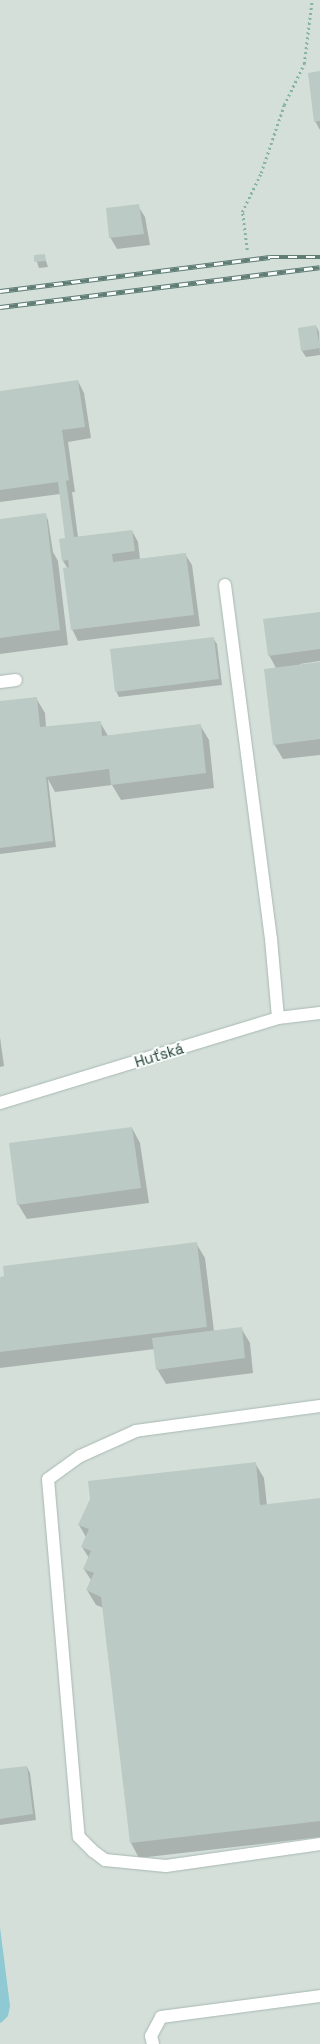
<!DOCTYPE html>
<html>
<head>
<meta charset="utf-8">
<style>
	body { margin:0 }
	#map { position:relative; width:320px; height:2044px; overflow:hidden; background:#e6efeb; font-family:"Space Grotesk",sans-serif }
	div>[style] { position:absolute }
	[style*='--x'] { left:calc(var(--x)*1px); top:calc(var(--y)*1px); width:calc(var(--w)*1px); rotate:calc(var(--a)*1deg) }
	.built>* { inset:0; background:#d4dfda }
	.water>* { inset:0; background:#8ec9d4 }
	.shadow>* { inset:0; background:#0003 }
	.building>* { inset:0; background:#bbcac4 }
	.path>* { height:2.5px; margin-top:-1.25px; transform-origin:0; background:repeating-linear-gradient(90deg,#86b3a5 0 2px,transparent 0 5px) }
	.roads { filter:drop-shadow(0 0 1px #a8b8b2) drop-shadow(0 0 1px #a8b8b2) }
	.lane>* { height:12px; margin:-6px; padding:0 6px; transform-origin:6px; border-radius:6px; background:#fff }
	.street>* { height:12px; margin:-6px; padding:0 6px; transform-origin:6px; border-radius:6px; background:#fff }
	.rail>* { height:4.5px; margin-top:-2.25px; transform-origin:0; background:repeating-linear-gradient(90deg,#f7fbf9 0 9px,#5f7d75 0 18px); box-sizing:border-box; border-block:1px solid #5f7d75 }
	span { translate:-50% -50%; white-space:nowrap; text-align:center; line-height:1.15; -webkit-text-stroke:4px #f7fbf9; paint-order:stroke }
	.street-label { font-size:15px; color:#24423a }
</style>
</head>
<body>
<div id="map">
	<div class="built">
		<div style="clip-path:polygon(0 0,320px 0,320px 2044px,0 2044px)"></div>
	</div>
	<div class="water">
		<div style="clip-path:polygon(0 1927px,10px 2006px,8px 2016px,2px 2022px,0 2023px)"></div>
	</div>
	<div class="shadow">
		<div style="clip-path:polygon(320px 72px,320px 130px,315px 121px)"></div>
		<div style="clip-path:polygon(138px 206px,145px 217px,150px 245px,117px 249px,110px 237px)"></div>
		<div style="clip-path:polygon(44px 255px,48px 267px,39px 268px,35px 256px)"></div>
		<div style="clip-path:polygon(316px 326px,319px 332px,320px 355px,306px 357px,302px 351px)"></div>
		<div style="clip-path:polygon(78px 381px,84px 393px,91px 438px,68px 442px,75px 492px,72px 492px,78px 537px,132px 531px,138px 542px,140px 559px,185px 554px,192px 565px,200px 626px,78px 641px,72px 629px,68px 569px,63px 561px,66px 539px,60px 494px,0 502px,0 392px)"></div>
		<div style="clip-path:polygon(45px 514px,48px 520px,53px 552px,58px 561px,68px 645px,0 654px,0 520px)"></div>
		<div style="clip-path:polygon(320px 614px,320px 661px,300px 664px,300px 665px,320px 663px,320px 755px,283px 759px,274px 744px,276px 668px,269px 655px)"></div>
		<div style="clip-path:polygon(213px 638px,217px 644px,222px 685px,119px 697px,116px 691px)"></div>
		<div style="clip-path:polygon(36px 698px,45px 713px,46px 727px,100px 722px,108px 736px,200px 725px,209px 740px,214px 788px,121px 800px,112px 785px,55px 792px,48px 779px,56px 847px,0 854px,0 702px)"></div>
		<div style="clip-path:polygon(0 1037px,4px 1066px,0 1067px)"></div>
		<div style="clip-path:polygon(132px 1128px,140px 1143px,149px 1203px,27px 1219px,18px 1204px)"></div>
		<div style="clip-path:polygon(196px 1243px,205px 1258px,214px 1331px,241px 1328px,250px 1343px,253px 1373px,166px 1384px,157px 1369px,155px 1349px,0 1368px,0 1278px)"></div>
		<div style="clip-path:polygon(255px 1463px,264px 1478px,267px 1506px,320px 1499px,320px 1837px,139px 1858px,131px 1843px,104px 1608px,96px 1605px,87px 1590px,91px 1580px,84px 1569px,89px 1558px,82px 1547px,86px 1537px,79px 1525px)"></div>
		<div style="clip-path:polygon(27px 1767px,30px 1773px,36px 1820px,0 1825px,0 1770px)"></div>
	</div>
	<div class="building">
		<div style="clip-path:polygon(320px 71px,320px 121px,314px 122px,308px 73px)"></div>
		<div style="clip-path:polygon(139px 204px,144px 234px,109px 238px,106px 208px)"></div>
		<div style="clip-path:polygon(45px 254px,46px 261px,34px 262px,34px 255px)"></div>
		<div style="clip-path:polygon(316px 325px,320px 348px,301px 351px,298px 328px)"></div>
		<div style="clip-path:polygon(78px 380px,85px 427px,62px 430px,69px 480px,66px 481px,74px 537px,132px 530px,135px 551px,112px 554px,113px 562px,186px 553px,194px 615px,71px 630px,63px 568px,69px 567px,68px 560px,62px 561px,59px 539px,65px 538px,58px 482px,0 490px,0 391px)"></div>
		<div style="clip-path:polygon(46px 513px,60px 630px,0 638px,0 519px)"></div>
		<div style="clip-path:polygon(320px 612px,320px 649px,268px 656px,263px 619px)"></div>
		<div style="clip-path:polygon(214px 637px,219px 679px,115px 692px,110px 649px)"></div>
		<div style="clip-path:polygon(320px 662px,320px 739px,273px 745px,264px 669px)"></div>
		<div style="clip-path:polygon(37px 697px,40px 727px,101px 721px,102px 736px,201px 724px,206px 773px,111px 785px,109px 769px,46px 777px,53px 841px,0 848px,0 701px)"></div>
		<div style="clip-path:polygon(132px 1127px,141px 1188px,17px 1205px,9px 1143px)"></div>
		<div style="clip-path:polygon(197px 1242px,207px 1327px,0 1352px,0 1277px,4px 1276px,3px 1266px)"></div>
		<div style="clip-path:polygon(242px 1327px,245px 1358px,156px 1370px,152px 1338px)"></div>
		<div style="clip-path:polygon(256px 1462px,260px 1505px,320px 1498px,320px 1821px,130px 1843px,101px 1597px,86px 1590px,94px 1573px,83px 1569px,91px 1551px,81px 1547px,89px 1529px,78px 1525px,90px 1499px,88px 1481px)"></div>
		<div style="clip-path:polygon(27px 1766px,33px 1814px,0 1819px,0 1769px)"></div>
	</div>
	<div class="path">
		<div style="--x:247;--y:250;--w:38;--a:-97"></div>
		<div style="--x:242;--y:212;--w:43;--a:-64"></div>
		<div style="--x:261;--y:173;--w:72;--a:-71.3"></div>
		<div style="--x:284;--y:105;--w:46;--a:-64"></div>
		<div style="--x:304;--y:64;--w:64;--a:-82.9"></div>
	</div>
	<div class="roads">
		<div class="lane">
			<div style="--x:320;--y:1406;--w:186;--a:172.3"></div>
			<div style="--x:136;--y:1431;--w:61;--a:155.9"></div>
			<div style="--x:80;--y:1456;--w:39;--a:144"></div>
			<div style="--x:48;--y:1479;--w:359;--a:85.1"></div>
			<div style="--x:79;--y:1837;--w:20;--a:45"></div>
			<div style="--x:93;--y:1851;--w:15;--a:37"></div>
			<div style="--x:105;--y:1860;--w:61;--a:5.6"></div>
			<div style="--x:166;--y:1866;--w:156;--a:-8.1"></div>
			<div style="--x:153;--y:2044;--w:8;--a:-104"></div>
			<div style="--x:151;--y:2036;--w:21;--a:-62"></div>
			<div style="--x:161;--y:2017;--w:160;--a:-7.5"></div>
		</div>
		<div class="street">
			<div style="--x:225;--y:585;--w:357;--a:82.6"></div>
			<div style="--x:271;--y:939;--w:79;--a:84.9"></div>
			<div style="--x:0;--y:682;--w:16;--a:-7"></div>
			<div style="--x:0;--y:1103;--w:291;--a:-17"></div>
			<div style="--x:278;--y:1018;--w:42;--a:-6.8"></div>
		</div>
	</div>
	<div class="rail">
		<div style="--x:0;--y:291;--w:272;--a:-7.2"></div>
		<div style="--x:270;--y:257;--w:50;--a:0"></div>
		<div style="--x:0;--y:307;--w:322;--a:-7.1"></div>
	</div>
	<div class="street-label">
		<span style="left:159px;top:1055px;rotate:-17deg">Huťská</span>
	</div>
</div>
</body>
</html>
